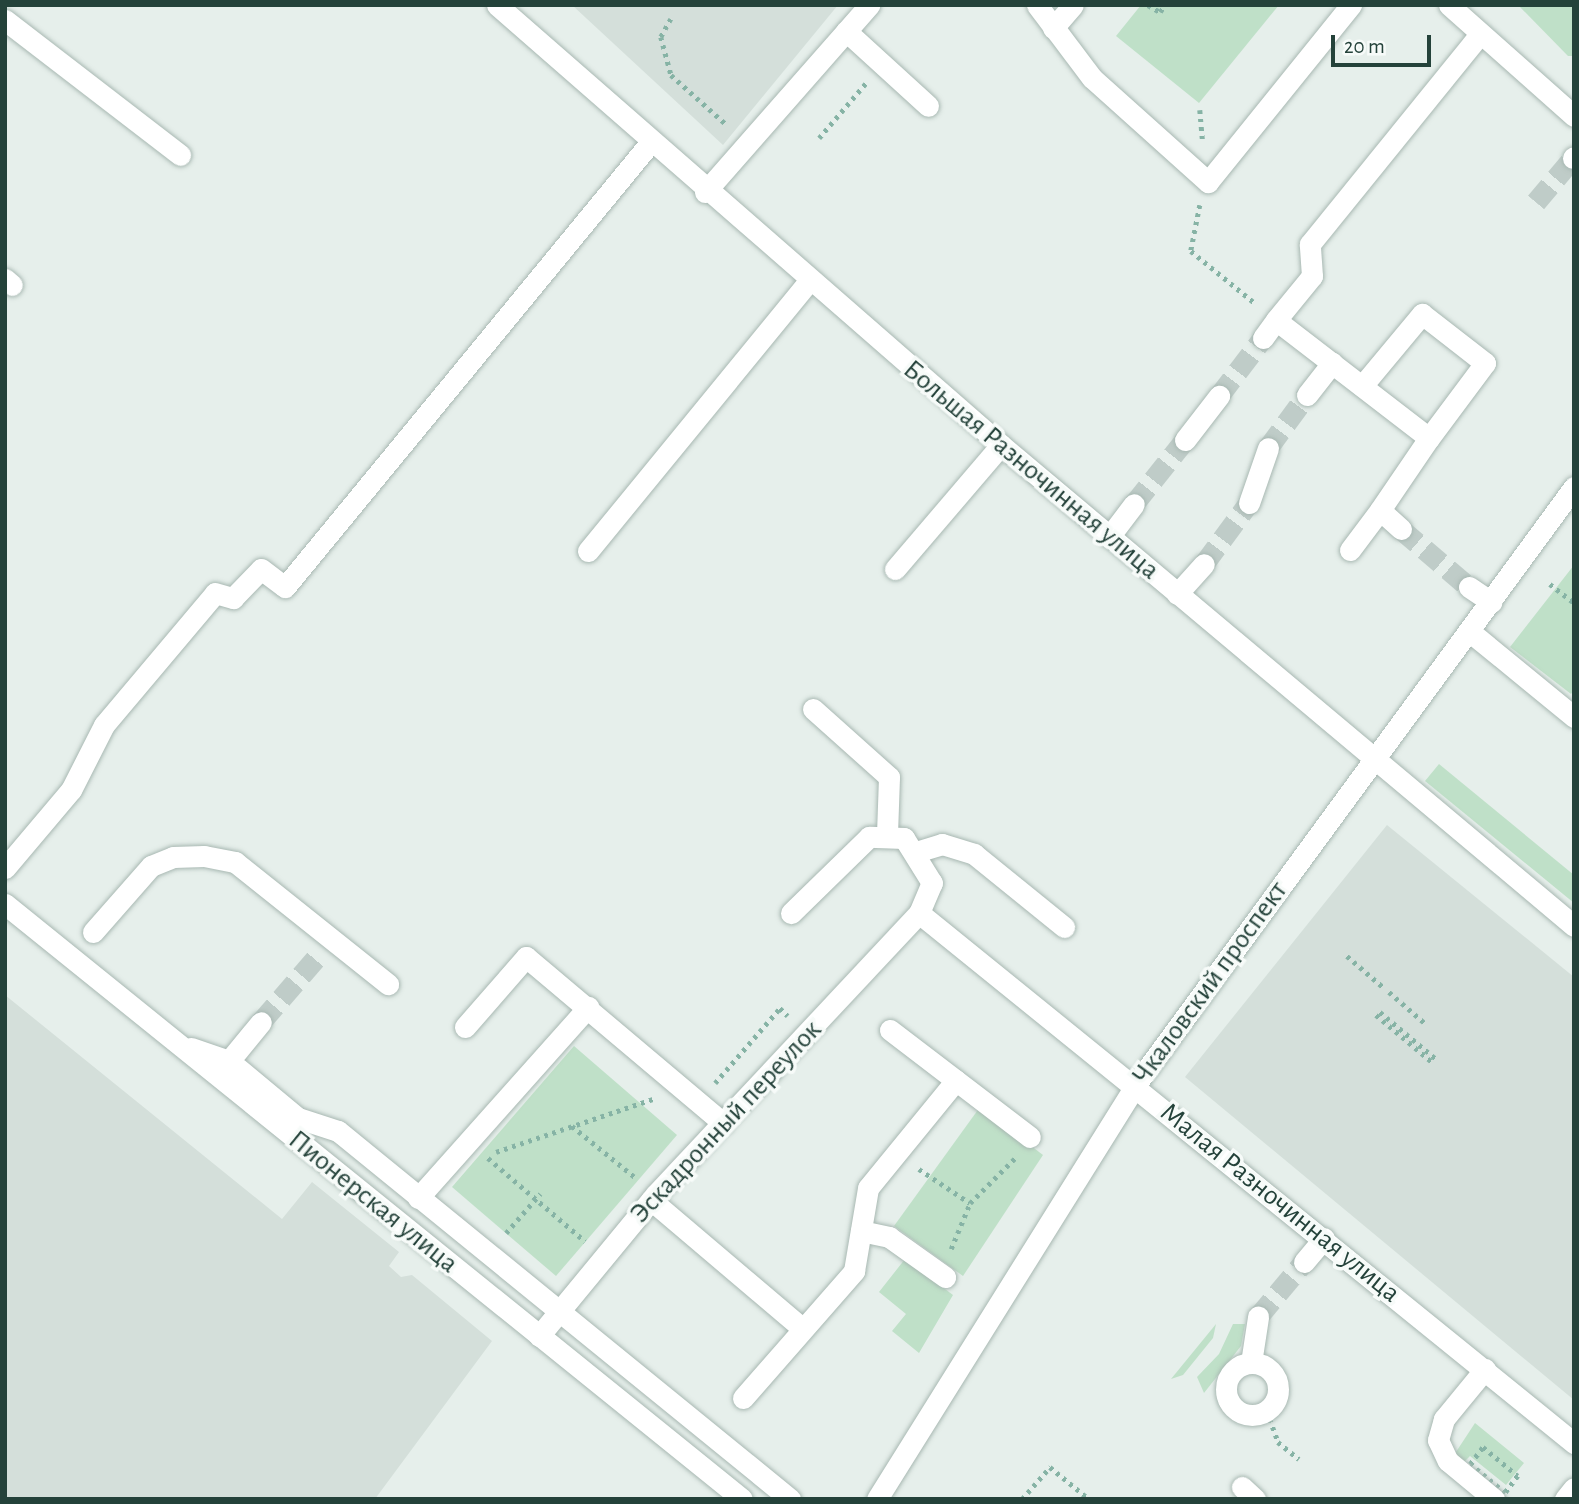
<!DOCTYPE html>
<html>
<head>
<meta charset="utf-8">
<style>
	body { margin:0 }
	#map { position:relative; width:1579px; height:1504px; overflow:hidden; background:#e6efeb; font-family:"Alegreya Sans",sans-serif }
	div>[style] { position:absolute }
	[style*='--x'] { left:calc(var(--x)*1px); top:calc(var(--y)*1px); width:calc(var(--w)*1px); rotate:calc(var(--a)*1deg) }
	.built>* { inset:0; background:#d4dfda }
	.green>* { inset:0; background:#bfe0c8 }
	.minor-tunnel>* { height:21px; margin-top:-10.5px; transform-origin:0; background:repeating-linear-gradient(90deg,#bfccc8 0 21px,transparent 0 31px) }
	.path>* { height:4.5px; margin-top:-2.25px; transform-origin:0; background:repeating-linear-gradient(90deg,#86b3a5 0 3.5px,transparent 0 8.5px) }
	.roads { filter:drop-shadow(0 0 2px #a8b8b2) drop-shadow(0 0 2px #a8b8b2) }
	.minor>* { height:21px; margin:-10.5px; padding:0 10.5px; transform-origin:10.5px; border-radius:10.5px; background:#fff }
	.minor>.ring { margin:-10.5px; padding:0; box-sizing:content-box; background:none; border:21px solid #fff; border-radius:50% }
	span { translate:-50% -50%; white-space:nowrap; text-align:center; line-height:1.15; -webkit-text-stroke:7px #f7fbf9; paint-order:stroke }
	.street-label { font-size:28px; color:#24423a }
	.frame { position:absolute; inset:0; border:7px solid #24423a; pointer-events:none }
	.scale { position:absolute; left:1331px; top:35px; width:100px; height:32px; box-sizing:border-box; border:4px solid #24423a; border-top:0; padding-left:9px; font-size:21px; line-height:24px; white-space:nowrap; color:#24423a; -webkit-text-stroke:5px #f7fbf9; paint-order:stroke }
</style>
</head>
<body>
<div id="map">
	<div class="built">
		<div style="clip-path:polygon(572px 5px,838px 5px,723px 145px)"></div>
		<div style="clip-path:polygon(1387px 825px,1574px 977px,1574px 1400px,1185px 1077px)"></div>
		<div style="clip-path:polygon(5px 995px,282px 1219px,312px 1182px,399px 1252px,389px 1266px,401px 1277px,412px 1275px,492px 1341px,375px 1499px,5px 1499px)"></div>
	</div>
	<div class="green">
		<div style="clip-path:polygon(1141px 5px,1279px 5px,1199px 103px,1116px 36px)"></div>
		<div style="clip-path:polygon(1518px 5px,1574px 5px,1574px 56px,1568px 56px)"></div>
		<div style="clip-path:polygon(1574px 565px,1574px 690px,1571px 694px,1510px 647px)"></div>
		<div style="clip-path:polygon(1439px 764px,1574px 875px,1574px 903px,1425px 781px)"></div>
		<div style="clip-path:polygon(574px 1046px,677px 1135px,556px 1276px,452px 1187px)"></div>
		<div style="clip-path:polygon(980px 1107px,1043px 1155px,963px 1276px,894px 1226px)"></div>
		<div style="clip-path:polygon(905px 1259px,953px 1295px,919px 1353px,892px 1331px,906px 1314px,879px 1292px)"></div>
		<div style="clip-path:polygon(1216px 1324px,1213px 1338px,1183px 1375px,1171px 1379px)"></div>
		<div style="clip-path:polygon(1233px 1324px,1245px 1324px,1241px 1346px,1204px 1393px,1197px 1377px,1219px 1354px)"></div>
		<div style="clip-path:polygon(1475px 1423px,1524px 1463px,1506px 1485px,1470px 1456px,1463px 1463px,1454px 1455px)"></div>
	</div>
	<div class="minor-tunnel">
		<div style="--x:1536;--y:202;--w:57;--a:-49.9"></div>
		<div style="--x:1219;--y:396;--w:73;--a:-52.8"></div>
		<div style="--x:1268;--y:448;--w:66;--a:-53.7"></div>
		<div style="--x:1134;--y:504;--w:82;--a:-51.4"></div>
		<div style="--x:1401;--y:529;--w:89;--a:40.5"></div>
		<div style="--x:1204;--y:564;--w:76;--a:-53.6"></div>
		<div style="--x:261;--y:1022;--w:87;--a:-49.2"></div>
		<div style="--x:1258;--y:1317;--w:72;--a:-50.1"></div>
	</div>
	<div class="path">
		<div style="--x:1148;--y:5;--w:14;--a:30"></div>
		<div style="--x:1160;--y:12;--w:9;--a:-54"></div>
		<div style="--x:671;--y:19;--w:21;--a:119"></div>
		<div style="--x:661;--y:37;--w:39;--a:75"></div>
		<div style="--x:671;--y:75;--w:75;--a:41.8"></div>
		<div style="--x:1200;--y:110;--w:32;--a:85"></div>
		<div style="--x:819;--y:138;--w:72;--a:-49.5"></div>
		<div style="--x:1200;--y:205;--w:47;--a:101.1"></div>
		<div style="--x:1191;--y:251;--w:84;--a:39.2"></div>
		<div style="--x:1550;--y:584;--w:31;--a:38"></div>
		<div style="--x:1347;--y:956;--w:48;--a:40.7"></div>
		<div style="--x:1389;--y:992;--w:49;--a:40.9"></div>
		<div style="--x:1380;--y:1012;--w:72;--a:39.9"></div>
		<div style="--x:1376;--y:1015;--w:73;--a:40"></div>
		<div style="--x:715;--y:1083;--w:99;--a:-49.1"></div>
		<div style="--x:780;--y:1008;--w:11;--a:45"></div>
		<div style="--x:572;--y:1126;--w:82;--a:39.1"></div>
		<div style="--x:496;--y:1152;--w:166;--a:-18.7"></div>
		<div style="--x:488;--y:1158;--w:128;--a:40.6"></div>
		<div style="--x:919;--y:1169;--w:61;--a:33.7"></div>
		<div style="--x:506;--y:1233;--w:52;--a:-48.9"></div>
		<div style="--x:951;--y:1249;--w:50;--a:-67.6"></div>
		<div style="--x:970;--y:1203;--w:64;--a:-45"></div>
		<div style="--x:1267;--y:1411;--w:33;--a:70"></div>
		<div style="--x:1278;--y:1442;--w:27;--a:39"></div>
		<div style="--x:1483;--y:1447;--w:45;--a:39.6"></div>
		<div style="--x:1518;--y:1476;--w:21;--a:127"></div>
		<div style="--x:1505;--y:1493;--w:45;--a:-140.4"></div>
		<div style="--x:1470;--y:1464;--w:21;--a:-53"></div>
		<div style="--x:1022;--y:1499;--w:43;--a:-48.8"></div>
		<div style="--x:1050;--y:1467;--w:50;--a:39.4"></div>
	</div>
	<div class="roads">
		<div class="minor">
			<div style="--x:497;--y:5;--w:669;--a:41.12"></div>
			<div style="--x:1001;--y:445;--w:748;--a:40.01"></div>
			<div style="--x:1037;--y:5;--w:91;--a:53"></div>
			<div style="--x:1092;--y:78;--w:156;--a:41.9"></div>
			<div style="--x:1208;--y:182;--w:228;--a:-51.1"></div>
			<div style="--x:1449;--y:5;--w:167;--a:41.6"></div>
			<div style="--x:5;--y:20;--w:221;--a:37.6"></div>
			<div style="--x:1053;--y:28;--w:30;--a:-49"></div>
			<div style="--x:846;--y:31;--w:111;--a:42.4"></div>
			<div style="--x:1573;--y:158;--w:1;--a:-45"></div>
			<div style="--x:705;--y:192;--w:249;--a:-48.7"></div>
			<div style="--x:5;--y:279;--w:9;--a:41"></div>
			<div style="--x:1263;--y:338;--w:22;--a:-54"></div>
			<div style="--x:1362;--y:386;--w:94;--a:-50.2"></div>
			<div style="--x:1422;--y:314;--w:80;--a:37.9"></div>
			<div style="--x:1485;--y:363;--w:94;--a:126.7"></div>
			<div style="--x:1307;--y:395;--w:41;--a:-52"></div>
			<div style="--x:1185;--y:440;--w:56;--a:-52.3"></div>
			<div style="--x:1249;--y:503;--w:58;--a:-70.9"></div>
			<div style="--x:1401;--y:529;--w:28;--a:-138"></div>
			<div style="--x:1380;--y:510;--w:87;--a:-55.8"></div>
			<div style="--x:1429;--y:438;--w:193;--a:-142.4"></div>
			<div style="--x:1276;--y:320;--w:57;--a:-50.7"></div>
			<div style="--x:1312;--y:276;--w:32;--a:-94"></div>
			<div style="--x:1310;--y:244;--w:270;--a:-51"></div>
			<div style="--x:1109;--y:537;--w:41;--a:-52.9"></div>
			<div style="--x:1350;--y:550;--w:50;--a:-53.1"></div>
			<div style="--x:588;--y:551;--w:349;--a:-50.7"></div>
			<div style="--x:895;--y:569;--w:163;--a:-49.5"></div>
			<div style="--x:1469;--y:587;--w:27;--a:34"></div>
			<div style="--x:1177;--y:594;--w:40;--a:-48"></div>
			<div style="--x:1469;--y:631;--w:136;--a:39.3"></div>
			<div style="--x:813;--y:709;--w:102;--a:41.8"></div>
			<div style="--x:889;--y:777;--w:57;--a:92"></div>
			<div style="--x:916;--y:852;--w:27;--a:-17"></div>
			<div style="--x:942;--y:844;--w:34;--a:17"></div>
			<div style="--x:974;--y:854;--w:116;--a:39"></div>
			<div style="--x:5;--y:868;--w:102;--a:-49.8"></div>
			<div style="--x:71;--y:790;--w:73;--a:-63.1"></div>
			<div style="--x:104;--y:725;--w:172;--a:-49.9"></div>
			<div style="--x:215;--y:593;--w:19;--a:16"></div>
			<div style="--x:233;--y:598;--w:40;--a:-46"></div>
			<div style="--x:261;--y:569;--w:30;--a:37"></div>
			<div style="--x:285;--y:587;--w:575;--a:-50.58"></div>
			<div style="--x:5;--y:904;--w:947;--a:38.91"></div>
			<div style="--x:919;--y:913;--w:843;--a:38.98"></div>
			<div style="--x:93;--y:932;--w:88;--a:-48.7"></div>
			<div style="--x:151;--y:866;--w:24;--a:-22"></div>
			<div style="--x:173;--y:857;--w:31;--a:-2"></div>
			<div style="--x:204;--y:856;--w:32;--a:11"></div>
			<div style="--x:235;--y:862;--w:196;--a:38.6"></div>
			<div style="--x:465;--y:1027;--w:93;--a:-48.9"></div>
			<div style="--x:526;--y:957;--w:258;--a:40.1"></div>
			<div style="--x:890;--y:1030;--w:176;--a:37.4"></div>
			<div style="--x:191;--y:1048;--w:40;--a:18.9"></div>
			<div style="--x:229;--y:1061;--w:89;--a:39.6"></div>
			<div style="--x:298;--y:1118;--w:42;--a:18"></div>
			<div style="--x:338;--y:1131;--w:583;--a:39.15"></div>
			<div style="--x:229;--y:1061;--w:50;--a:-50.6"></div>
			<div style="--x:418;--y:1198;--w:256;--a:-48.3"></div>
			<div style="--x:651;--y:1200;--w:199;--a:40.3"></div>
			<div style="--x:861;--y:1231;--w:29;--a:12"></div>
			<div style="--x:889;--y:1237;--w:69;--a:35.5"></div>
			<div style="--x:1304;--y:1262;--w:31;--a:-50"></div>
			<div style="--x:539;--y:1336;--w:184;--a:-50.5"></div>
			<div style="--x:656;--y:1194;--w:385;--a:-46.9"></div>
			<div style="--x:919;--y:913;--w:33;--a:-67"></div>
			<div style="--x:932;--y:883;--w:53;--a:-121.9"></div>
			<div style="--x:904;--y:838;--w:35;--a:-178"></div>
			<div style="--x:869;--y:837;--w:109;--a:135.7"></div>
			<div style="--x:1251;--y:1363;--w:47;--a:-81.3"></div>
			<div class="ring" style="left:1226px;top:1363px;width:31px;height:31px"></div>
			<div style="--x:1485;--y:1369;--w:65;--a:129.4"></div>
			<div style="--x:1444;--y:1419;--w:22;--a:106"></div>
			<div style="--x:1438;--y:1440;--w:23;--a:65"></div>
			<div style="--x:1448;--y:1461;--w:60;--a:39.6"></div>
			<div style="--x:743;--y:1398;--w:169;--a:-48.8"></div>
			<div style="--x:854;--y:1271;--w:84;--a:-80.4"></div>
			<div style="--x:868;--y:1188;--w:139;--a:-50.8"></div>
			<div style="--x:1242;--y:1487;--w:18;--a:43"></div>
			<div style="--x:877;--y:1499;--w:486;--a:-58"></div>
			<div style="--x:1134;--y:1087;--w:744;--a:-53.75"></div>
			<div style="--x:1565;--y:1499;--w:14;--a:-51"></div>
		</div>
	</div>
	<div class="street-label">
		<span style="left:1031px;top:470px;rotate:40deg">Большая Разночинная улица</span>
		<span style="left:1210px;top:983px;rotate:-54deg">Чкаловский проспект</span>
		<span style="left:726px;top:1122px;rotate:-47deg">Эскадронный переулок</span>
		<span style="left:373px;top:1202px;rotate:39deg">Пионерская улица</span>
		<span style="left:1280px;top:1203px;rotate:39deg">Малая Разночинная улица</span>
	</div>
	<div class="frame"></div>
	<div class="scale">20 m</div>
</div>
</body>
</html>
